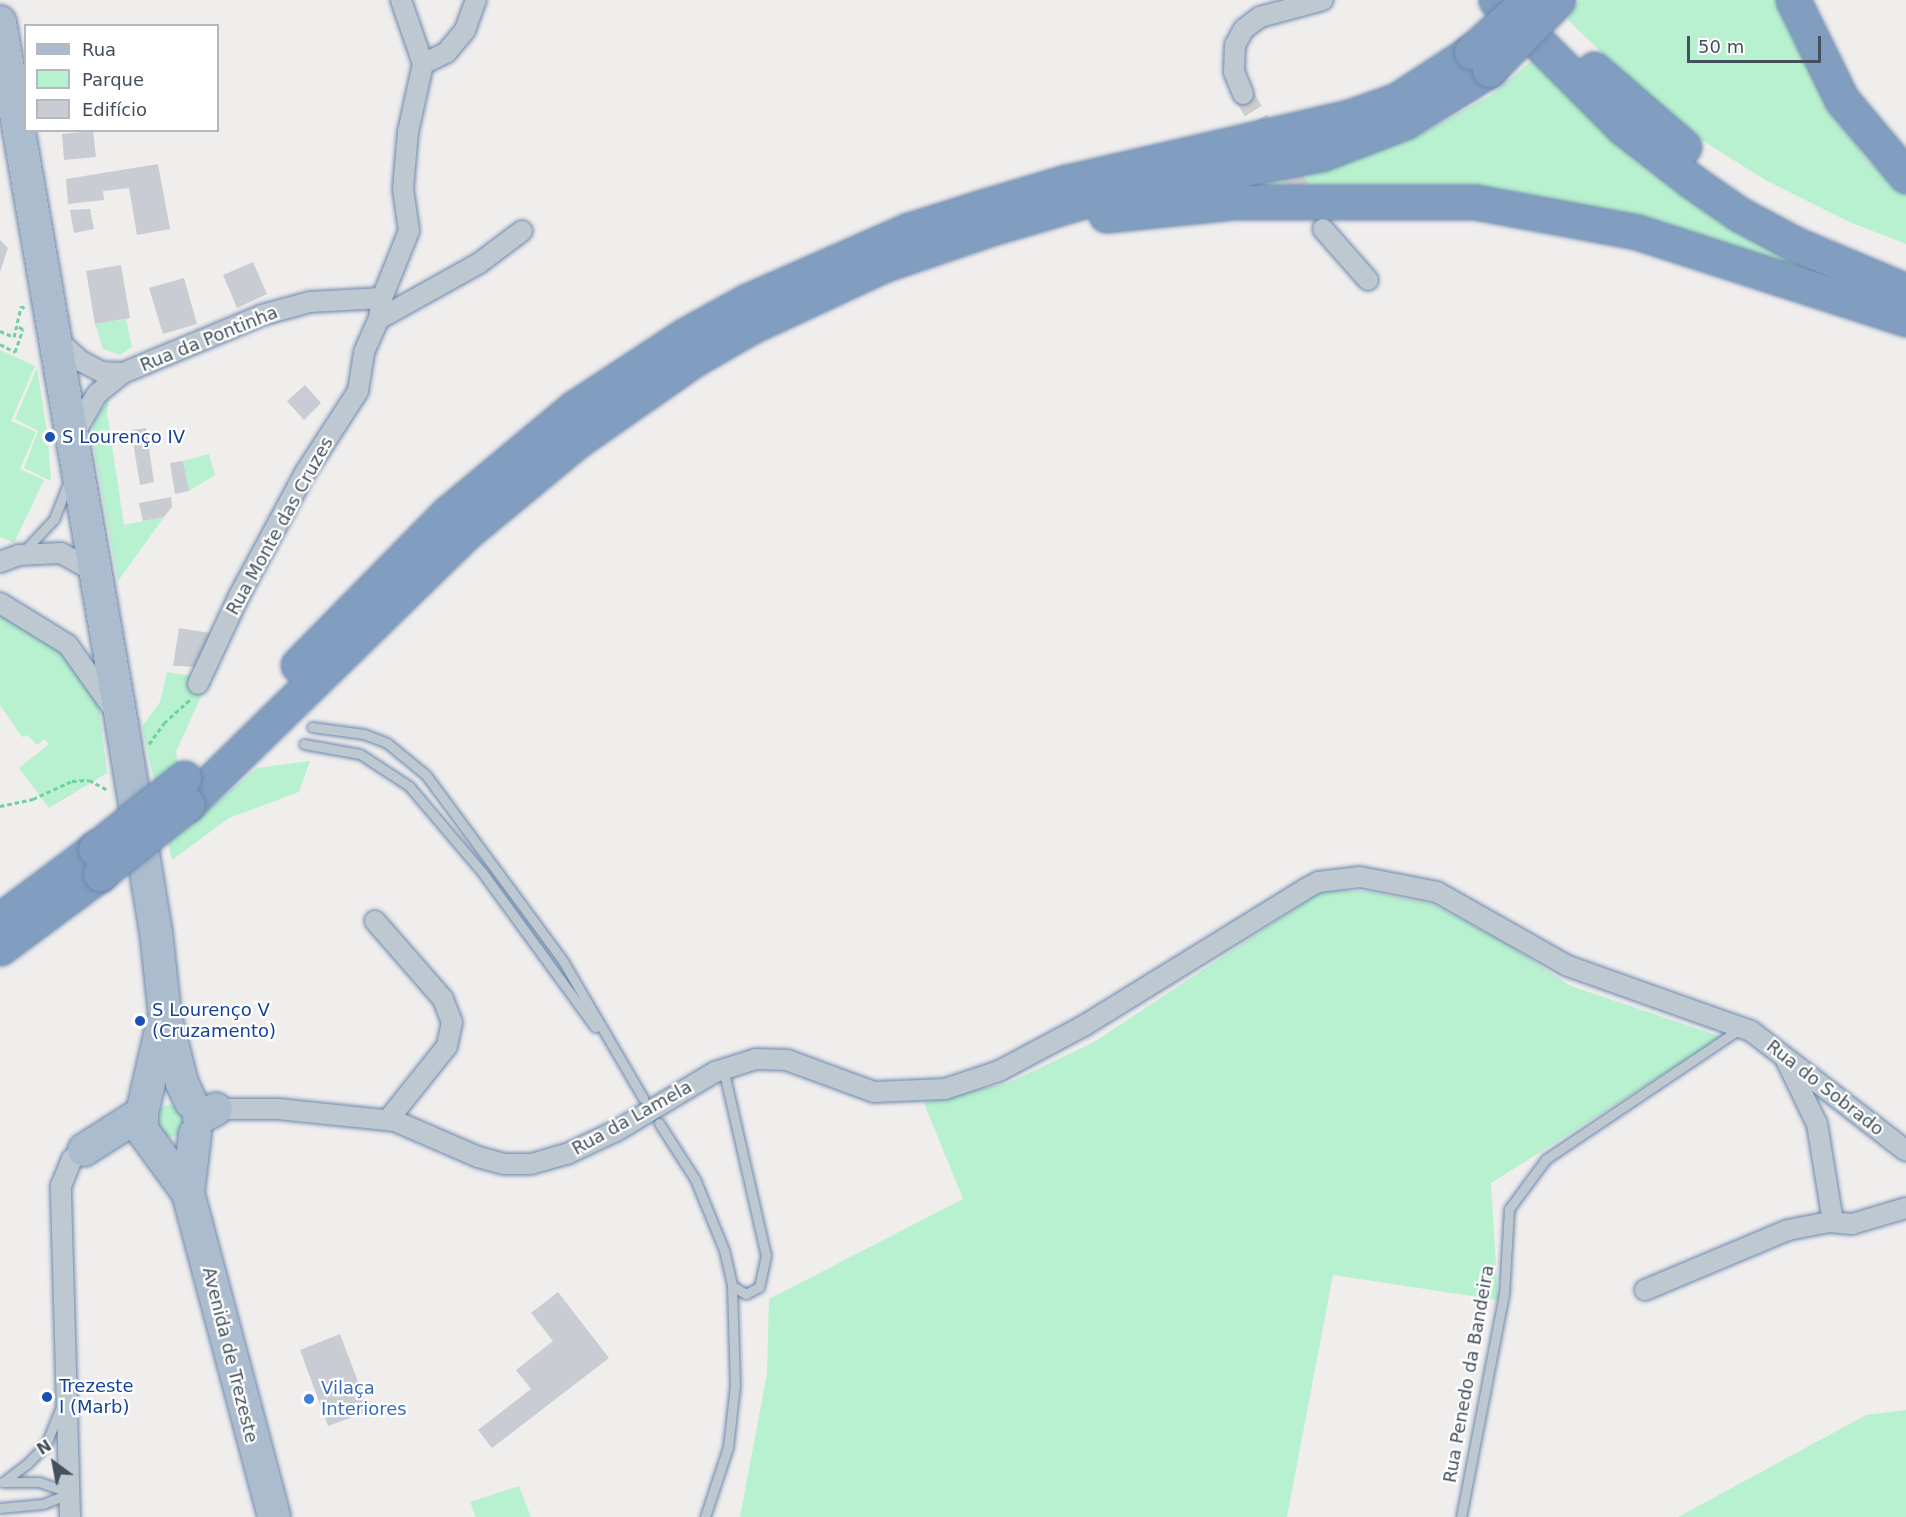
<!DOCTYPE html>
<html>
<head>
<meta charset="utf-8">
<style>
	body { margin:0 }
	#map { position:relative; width:1906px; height:1517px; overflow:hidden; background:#f0eded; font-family:"DejaVu Sans",sans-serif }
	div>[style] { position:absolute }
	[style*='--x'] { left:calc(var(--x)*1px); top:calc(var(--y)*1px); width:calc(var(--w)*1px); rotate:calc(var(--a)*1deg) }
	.green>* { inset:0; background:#b8f1cf }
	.round { border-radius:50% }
	.building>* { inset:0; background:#c9ccd3 }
	.minor-tunnel>* { height:20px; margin-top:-10px; transform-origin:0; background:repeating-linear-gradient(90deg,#ceced0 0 20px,transparent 0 30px) }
	.path>* { height:3px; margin-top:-1.5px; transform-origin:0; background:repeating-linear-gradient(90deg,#6ed1a3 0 4.5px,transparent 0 7.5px) }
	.roads { filter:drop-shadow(0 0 2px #6d89ac) drop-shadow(0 0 2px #6d89ac) }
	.service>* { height:9px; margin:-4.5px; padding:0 4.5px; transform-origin:4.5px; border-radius:4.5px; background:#bdc8d1 }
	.minor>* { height:20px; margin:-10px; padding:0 10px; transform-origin:10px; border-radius:10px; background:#bdc8d1 }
	.primary>* { height:32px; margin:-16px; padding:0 16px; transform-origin:16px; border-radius:16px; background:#abbcce }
	.motorway>* { height:33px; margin:-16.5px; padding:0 16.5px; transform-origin:16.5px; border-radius:16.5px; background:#819ec0 }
	.bridges { filter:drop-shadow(0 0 2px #6d89ac) drop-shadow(0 0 2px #6d89ac) }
	.motorway-bridge>* { height:33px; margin:-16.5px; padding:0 16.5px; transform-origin:16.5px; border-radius:16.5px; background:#819ec0 }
	.dots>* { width:16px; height:16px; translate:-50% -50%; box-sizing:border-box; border:3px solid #fff; border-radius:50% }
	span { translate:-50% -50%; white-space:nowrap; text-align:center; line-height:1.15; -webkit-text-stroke:4.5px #fff; paint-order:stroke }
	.street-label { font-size:18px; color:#44505c }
	.transit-label { font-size:18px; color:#164399 }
	.left { translate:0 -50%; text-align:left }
	.shop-label { font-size:18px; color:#366cbe }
	.legend { position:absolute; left:24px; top:24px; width:195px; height:108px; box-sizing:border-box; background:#fff; border:2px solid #b4b9be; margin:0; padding:8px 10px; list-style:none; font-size:18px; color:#44505c }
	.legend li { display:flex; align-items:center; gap:12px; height:30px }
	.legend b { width:30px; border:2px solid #b4b9be }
	.north { position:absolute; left:24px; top:1433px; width:60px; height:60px; -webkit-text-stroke:4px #fff; paint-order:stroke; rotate:328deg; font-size:16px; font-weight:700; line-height:24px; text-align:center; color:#44505c }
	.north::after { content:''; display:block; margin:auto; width:21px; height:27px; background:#44505c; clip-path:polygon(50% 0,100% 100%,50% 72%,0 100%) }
	.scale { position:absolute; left:1687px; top:36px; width:134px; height:27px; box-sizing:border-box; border:3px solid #44505c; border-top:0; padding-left:8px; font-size:18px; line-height:21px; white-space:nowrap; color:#44505c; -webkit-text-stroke:4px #fff; paint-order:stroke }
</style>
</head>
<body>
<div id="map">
	<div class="green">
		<div style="clip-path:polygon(1580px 0,1780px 0,1841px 122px,1866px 159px,1906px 194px,1906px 244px,1847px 221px,1767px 181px,1676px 124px,1567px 19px)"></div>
		<div style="clip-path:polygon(1534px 59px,1796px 261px,1842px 283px,1718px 243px,1234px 190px,1336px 165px,1425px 132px,1491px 95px)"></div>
		<div style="clip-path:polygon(126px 319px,132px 347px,120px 355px,103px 349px,95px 324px)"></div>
		<div style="clip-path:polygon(0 350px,35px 366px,11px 421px,36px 432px,20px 469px,44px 480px,14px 543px,0 537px)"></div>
		<div style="clip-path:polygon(37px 368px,48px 438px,51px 481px,24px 468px,38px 431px,15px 419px)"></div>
		<div style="clip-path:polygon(109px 399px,107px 412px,124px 525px,164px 517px,118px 581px,92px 436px,94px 421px)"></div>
		<div style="clip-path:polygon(209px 454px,215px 475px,189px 491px,183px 461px)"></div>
		<div style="clip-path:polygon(0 613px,53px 641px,89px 683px,99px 707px,107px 773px,49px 808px,19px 768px,49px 744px,44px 739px,37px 745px,27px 735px,22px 737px,0 705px)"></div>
		<div style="clip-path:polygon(167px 672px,209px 679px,176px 752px,191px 825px,257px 768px,310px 761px,299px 792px,229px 818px,172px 860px,142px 727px,160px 702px)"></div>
		<div style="clip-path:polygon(1322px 891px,1364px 891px,1432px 904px,1507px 944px,1571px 986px,1722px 1037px,1491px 1183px,1498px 1300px,1333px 1275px,1287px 1517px,740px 1517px,767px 1373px,769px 1299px,963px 1199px,924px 1103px,1008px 1083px,1094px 1042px)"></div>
		<div class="round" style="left:154px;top:1105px;width:32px;height:32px"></div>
		<div style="clip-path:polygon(1906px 1410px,1906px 1517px,1678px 1517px,1866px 1415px)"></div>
		<div style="clip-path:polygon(519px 1486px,531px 1517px,476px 1517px,470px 1502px)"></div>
	</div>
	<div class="building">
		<div style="clip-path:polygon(93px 131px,96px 157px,64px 160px,62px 134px)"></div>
		<div style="clip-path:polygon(158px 164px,170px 229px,137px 235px,129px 188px,103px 191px,104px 200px,68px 204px,66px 179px)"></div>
		<div style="clip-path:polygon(90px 209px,94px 229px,74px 233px,70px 210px)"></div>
		<div style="clip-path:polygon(0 240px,8px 248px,0 272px)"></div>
		<div style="clip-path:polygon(253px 262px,267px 294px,237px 308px,223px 275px)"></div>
		<div style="clip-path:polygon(121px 265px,130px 318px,95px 324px,86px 271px)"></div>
		<div style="clip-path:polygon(184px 278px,197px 324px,163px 334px,149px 288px)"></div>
		<div style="clip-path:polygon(305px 385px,321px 403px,304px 420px,287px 401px)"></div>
		<div style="clip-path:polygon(146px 428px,154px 482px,140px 485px,131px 430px)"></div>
		<div style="clip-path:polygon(183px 461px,189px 491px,175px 494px,170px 463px)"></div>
		<div style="clip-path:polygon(171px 497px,172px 507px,164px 517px,143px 521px,139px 503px)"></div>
		<div style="clip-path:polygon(179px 628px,210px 633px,204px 667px,173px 666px)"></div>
		<div style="clip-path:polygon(558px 1292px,609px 1358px,492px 1448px,478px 1430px,531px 1389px,516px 1370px,553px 1341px,531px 1313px)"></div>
		<div style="clip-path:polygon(340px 1334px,369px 1411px,328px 1426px,300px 1350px)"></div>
	</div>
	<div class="minor-tunnel">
		<div style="--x:1243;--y:94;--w:133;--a:59.2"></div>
	</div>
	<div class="path">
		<div style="--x:0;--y:331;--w:15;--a:23"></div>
		<div style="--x:14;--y:337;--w:32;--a:-77"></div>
		<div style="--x:21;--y:306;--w:4;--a:27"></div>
		<div style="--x:0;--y:344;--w:17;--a:28"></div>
		<div style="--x:15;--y:352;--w:24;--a:-71"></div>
		<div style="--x:23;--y:329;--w:7;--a:-153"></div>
		<div style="--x:149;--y:744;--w:26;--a:-54"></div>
		<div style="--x:164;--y:723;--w:36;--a:-42"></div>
		<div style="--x:0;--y:806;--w:34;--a:-12"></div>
		<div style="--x:33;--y:799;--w:43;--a:-24.8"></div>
		<div style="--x:72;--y:781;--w:17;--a:-3"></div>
		<div style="--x:89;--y:780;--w:21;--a:28"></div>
	</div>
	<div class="roads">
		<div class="service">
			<div style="--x:24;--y:551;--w:44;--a:-46.8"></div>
			<div style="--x:54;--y:519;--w:41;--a:-68.5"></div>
			<div style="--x:312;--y:727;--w:52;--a:7.7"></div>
			<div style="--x:364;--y:734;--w:25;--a:21"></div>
			<div style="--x:387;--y:743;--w:50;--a:39.4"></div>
			<div style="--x:426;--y:775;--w:231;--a:53.6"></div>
			<div style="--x:563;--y:961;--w:159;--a:59.7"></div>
			<div style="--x:304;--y:744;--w:57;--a:10.1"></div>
			<div style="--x:360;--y:754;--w:59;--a:33.1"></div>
			<div style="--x:409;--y:786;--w:113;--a:49.7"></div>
			<div style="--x:482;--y:872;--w:192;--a:53.9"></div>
			<div style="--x:723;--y:1068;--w:192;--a:77.1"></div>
			<div style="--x:766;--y:1255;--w:33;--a:102"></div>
			<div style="--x:759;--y:1287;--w:15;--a:152"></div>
			<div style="--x:746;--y:1294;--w:16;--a:-150"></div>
			<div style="--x:659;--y:1123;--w:67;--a:57.3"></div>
			<div style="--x:695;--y:1179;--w:77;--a:67.8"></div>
			<div style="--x:724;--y:1250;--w:37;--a:77"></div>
			<div style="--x:732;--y:1286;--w:99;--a:88.3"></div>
			<div style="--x:735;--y:1385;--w:62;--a:96.4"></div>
			<div style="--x:728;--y:1447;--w:74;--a:108.2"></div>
			<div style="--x:3;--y:1482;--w:30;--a:-37"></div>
			<div style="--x:27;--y:1464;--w:28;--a:-46"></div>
			<div style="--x:46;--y:1444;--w:40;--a:-68"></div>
			<div style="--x:3;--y:1482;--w:36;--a:0"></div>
			<div style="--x:39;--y:1482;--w:31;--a:19"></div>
			<div style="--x:0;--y:1508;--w:43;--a:-5.3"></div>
			<div style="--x:43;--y:1504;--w:29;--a:-22"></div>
			<div style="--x:1461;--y:1517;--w:227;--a:-79.1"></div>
			<div style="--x:1504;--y:1294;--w:85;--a:-86.6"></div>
			<div style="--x:1509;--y:1209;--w:62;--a:-53.5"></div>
			<div style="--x:1546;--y:1159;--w:235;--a:-33.9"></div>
		</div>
		<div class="minor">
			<div style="--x:423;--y:64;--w:25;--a:-26"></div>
			<div style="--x:446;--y:53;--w:30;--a:-50"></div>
			<div style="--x:465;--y:30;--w:32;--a:-70"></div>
			<div style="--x:1243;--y:94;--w:24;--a:-112"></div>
			<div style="--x:1234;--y:72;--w:27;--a:-88"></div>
			<div style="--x:1235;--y:45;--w:18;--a:-61"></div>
			<div style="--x:1244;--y:29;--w:20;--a:-37"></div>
			<div style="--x:1260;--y:17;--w:65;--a:-15.1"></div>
			<div style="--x:1323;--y:229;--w:68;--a:48.6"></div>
			<div style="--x:379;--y:319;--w:113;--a:-29.1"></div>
			<div style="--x:478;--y:264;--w:55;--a:-36.9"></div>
			<div style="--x:56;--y:339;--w:31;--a:42"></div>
			<div style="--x:79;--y:360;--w:26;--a:28"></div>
			<div style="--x:102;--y:372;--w:21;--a:3"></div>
			<div style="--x:73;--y:436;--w:48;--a:-60.3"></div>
			<div style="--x:97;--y:394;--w:33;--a:-39"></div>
			<div style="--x:123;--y:373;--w:151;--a:-22.6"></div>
			<div style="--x:262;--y:315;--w:50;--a:-15.2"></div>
			<div style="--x:310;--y:302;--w:72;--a:-3.2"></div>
			<div style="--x:0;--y:562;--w:20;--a:-20"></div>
			<div style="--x:19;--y:555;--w:42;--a:-2.7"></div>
			<div style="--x:61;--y:553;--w:38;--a:29"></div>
			<div style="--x:0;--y:603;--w:80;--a:31.7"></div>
			<div style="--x:68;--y:645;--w:76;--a:54.6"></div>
			<div style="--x:198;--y:684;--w:97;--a:-65"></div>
			<div style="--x:239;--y:596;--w:140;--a:-61.8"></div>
			<div style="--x:305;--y:473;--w:98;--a:-57.1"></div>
			<div style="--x:358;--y:391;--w:39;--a:-81"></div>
			<div style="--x:364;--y:352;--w:36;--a:-66"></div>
			<div style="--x:379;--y:319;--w:21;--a:-82"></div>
			<div style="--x:382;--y:298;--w:72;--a:-68.1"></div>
			<div style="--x:409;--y:231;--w:42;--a:-98.1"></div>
			<div style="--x:403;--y:189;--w:57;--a:-85"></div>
			<div style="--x:408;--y:132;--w:70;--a:-77.6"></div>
			<div style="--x:423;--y:64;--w:68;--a:-109"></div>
			<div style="--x:375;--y:921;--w:103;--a:48.9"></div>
			<div style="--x:443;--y:999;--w:25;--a:69"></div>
			<div style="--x:452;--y:1022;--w:25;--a:102"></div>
			<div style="--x:447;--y:1046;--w:95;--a:128.6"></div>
			<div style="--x:1786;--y:1060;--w:71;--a:64.2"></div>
			<div style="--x:1817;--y:1124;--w:99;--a:80.7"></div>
			<div style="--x:216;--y:1109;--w:62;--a:0"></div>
			<div style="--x:278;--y:1109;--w:118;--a:5.9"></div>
			<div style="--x:395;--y:1121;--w:90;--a:23.4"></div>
			<div style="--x:478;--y:1157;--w:27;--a:15"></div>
			<div style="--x:504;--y:1164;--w:27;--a:0"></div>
			<div style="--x:531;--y:1164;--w:37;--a:-16"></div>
			<div style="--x:567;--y:1154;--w:56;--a:-25.2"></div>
			<div style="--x:618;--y:1130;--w:113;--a:-30.9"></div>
			<div style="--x:715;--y:1072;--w:43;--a:-17.6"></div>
			<div style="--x:756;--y:1059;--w:31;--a:2"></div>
			<div style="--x:787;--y:1060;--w:93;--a:20.2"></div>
			<div style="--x:874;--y:1092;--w:71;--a:-2.4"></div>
			<div style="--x:945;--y:1089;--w:57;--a:-18.4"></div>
			<div style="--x:999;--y:1071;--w:98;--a:-28.1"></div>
			<div style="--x:1085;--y:1025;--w:259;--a:-31.7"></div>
			<div style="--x:1305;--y:889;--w:15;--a:-28"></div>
			<div style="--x:1318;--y:882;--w:42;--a:-6.8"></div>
			<div style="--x:1360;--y:877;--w:78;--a:11"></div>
			<div style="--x:1437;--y:892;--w:150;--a:29.5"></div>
			<div style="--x:1568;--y:966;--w:194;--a:19.6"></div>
			<div style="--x:1751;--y:1031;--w:196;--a:37.7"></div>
			<div style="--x:1645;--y:1290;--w:155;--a:-22.8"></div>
			<div style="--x:1788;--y:1230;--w:42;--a:-11"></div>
			<div style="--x:1829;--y:1222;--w:23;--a:5"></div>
			<div style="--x:1852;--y:1224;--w:56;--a:-16.5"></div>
			<div style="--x:70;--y:1517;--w:331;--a:-91.6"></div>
			<div style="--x:61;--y:1186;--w:29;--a:-68"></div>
			<div style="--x:72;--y:1159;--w:15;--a:-37"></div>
		</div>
		<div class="primary">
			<div style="--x:0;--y:22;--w:714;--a:80.15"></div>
			<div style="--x:122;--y:725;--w:210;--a:80.7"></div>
			<div style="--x:156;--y:932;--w:83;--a:83.8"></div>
			<div style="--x:165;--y:1015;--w:70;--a:76"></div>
			<div style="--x:182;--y:1083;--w:21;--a:65"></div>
			<div style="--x:163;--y:1022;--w:93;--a:103"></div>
			<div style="--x:142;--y:1113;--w:17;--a:90"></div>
			<div style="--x:142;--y:1130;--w:78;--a:53.9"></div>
			<div style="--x:199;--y:1118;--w:19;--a:-28"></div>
			<div style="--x:195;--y:1134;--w:59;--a:96.8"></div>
			<div style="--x:188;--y:1193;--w:335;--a:75.1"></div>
			<div style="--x:84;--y:1150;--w:69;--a:-32.5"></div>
		</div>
		<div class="motorway">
			<div style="--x:1496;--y:0;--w:179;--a:45.2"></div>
			<div style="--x:1622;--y:127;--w:86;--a:37.9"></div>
			<div style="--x:1690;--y:180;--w:60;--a:34.8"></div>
			<div style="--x:1739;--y:214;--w:64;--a:28.2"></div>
			<div style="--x:1795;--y:244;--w:121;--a:22.9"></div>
			<div style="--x:1793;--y:0;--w:111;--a:63.9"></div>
			<div style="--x:1842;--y:100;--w:99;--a:49.9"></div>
			<div style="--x:1594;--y:69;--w:119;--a:40.9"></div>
			<div style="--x:1106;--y:215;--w:128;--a:-5.8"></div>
			<div style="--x:1233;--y:202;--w:242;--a:0"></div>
			<div style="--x:1475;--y:202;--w:165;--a:10.5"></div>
			<div style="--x:1637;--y:232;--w:283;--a:17.9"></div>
			<div style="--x:298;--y:665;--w:215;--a:-45.4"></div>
			<div style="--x:449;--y:512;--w:163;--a:-39.8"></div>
			<div style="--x:574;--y:408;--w:129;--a:-33.3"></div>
			<div style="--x:682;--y:337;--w:74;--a:-29"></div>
			<div style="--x:747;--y:301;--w:177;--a:-23.7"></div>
			<div style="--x:909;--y:230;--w:73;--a:-17.4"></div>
			<div style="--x:979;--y:208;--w:92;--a:-16.5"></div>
			<div style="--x:1067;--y:182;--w:289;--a:-13"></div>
			<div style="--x:1349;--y:117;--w:51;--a:-19.5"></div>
			<div style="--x:1397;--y:100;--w:88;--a:-33"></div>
			<div style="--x:188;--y:804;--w:390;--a:-44.3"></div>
			<div style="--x:467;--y:532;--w:143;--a:-39.6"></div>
			<div style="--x:577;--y:441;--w:141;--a:-34.9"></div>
			<div style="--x:693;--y:360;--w:68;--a:-30"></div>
			<div style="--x:752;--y:326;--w:145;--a:-25"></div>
			<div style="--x:883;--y:265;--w:111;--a:-18.9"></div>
			<div style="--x:988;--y:229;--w:110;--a:-16.3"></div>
			<div style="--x:1094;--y:198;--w:231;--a:-11"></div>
			<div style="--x:1321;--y:154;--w:90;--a:-20.9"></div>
			<div style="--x:1405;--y:122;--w:99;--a:-31.8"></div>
			<div style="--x:0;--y:920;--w:119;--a:-36.8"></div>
			<div style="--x:0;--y:948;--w:124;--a:-36.5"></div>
		</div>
	</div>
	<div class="bridges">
		<div class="motorway-bridge">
			<div style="--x:1471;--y:52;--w:77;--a:-42.4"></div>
			<div style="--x:1489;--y:70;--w:98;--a:-45.4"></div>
			<div style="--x:95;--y:849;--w:114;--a:-38.6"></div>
			<div style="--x:100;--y:874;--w:112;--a:-38.5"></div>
		</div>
	</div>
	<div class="dots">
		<div style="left:50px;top:437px;background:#1a4fb4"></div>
		<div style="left:140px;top:1021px;background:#1a4fb4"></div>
		<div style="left:47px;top:1397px;background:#1a4fb4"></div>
		<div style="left:309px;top:1399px;background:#3f7fe0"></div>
	</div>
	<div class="street-label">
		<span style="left:209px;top:339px;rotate:-22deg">Rua da Pontinha</span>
		<span style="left:280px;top:526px;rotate:-61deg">Rua Monte das Cruzes</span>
		<span style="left:1825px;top:1088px;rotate:38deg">Rua do Sobrado</span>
		<span style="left:632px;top:1118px;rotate:-29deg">Rua da Lamela</span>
		<span style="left:230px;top:1355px;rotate:76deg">Avenida de Trezeste</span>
		<span style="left:1469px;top:1374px;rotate:-80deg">Rua Penedo da Bandeira</span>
	</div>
	<div class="transit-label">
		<span class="left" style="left:62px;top:437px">S Lourenço IV</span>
		<span class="left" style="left:152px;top:1021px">S Lourenço V<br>(Cruzamento)</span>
		<span class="left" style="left:59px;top:1397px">Trezeste<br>I (Marb)</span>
	</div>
	<div class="shop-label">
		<span class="left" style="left:321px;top:1399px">Vilaça<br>Interiores</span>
	</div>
	<ul class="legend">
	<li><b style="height:8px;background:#abbcce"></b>Rua</li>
	<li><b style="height:16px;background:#b8f1cf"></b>Parque</li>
	<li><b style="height:16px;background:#c9ccd3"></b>Edifício</li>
	</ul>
	<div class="north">N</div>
	<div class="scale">50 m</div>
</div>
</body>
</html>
